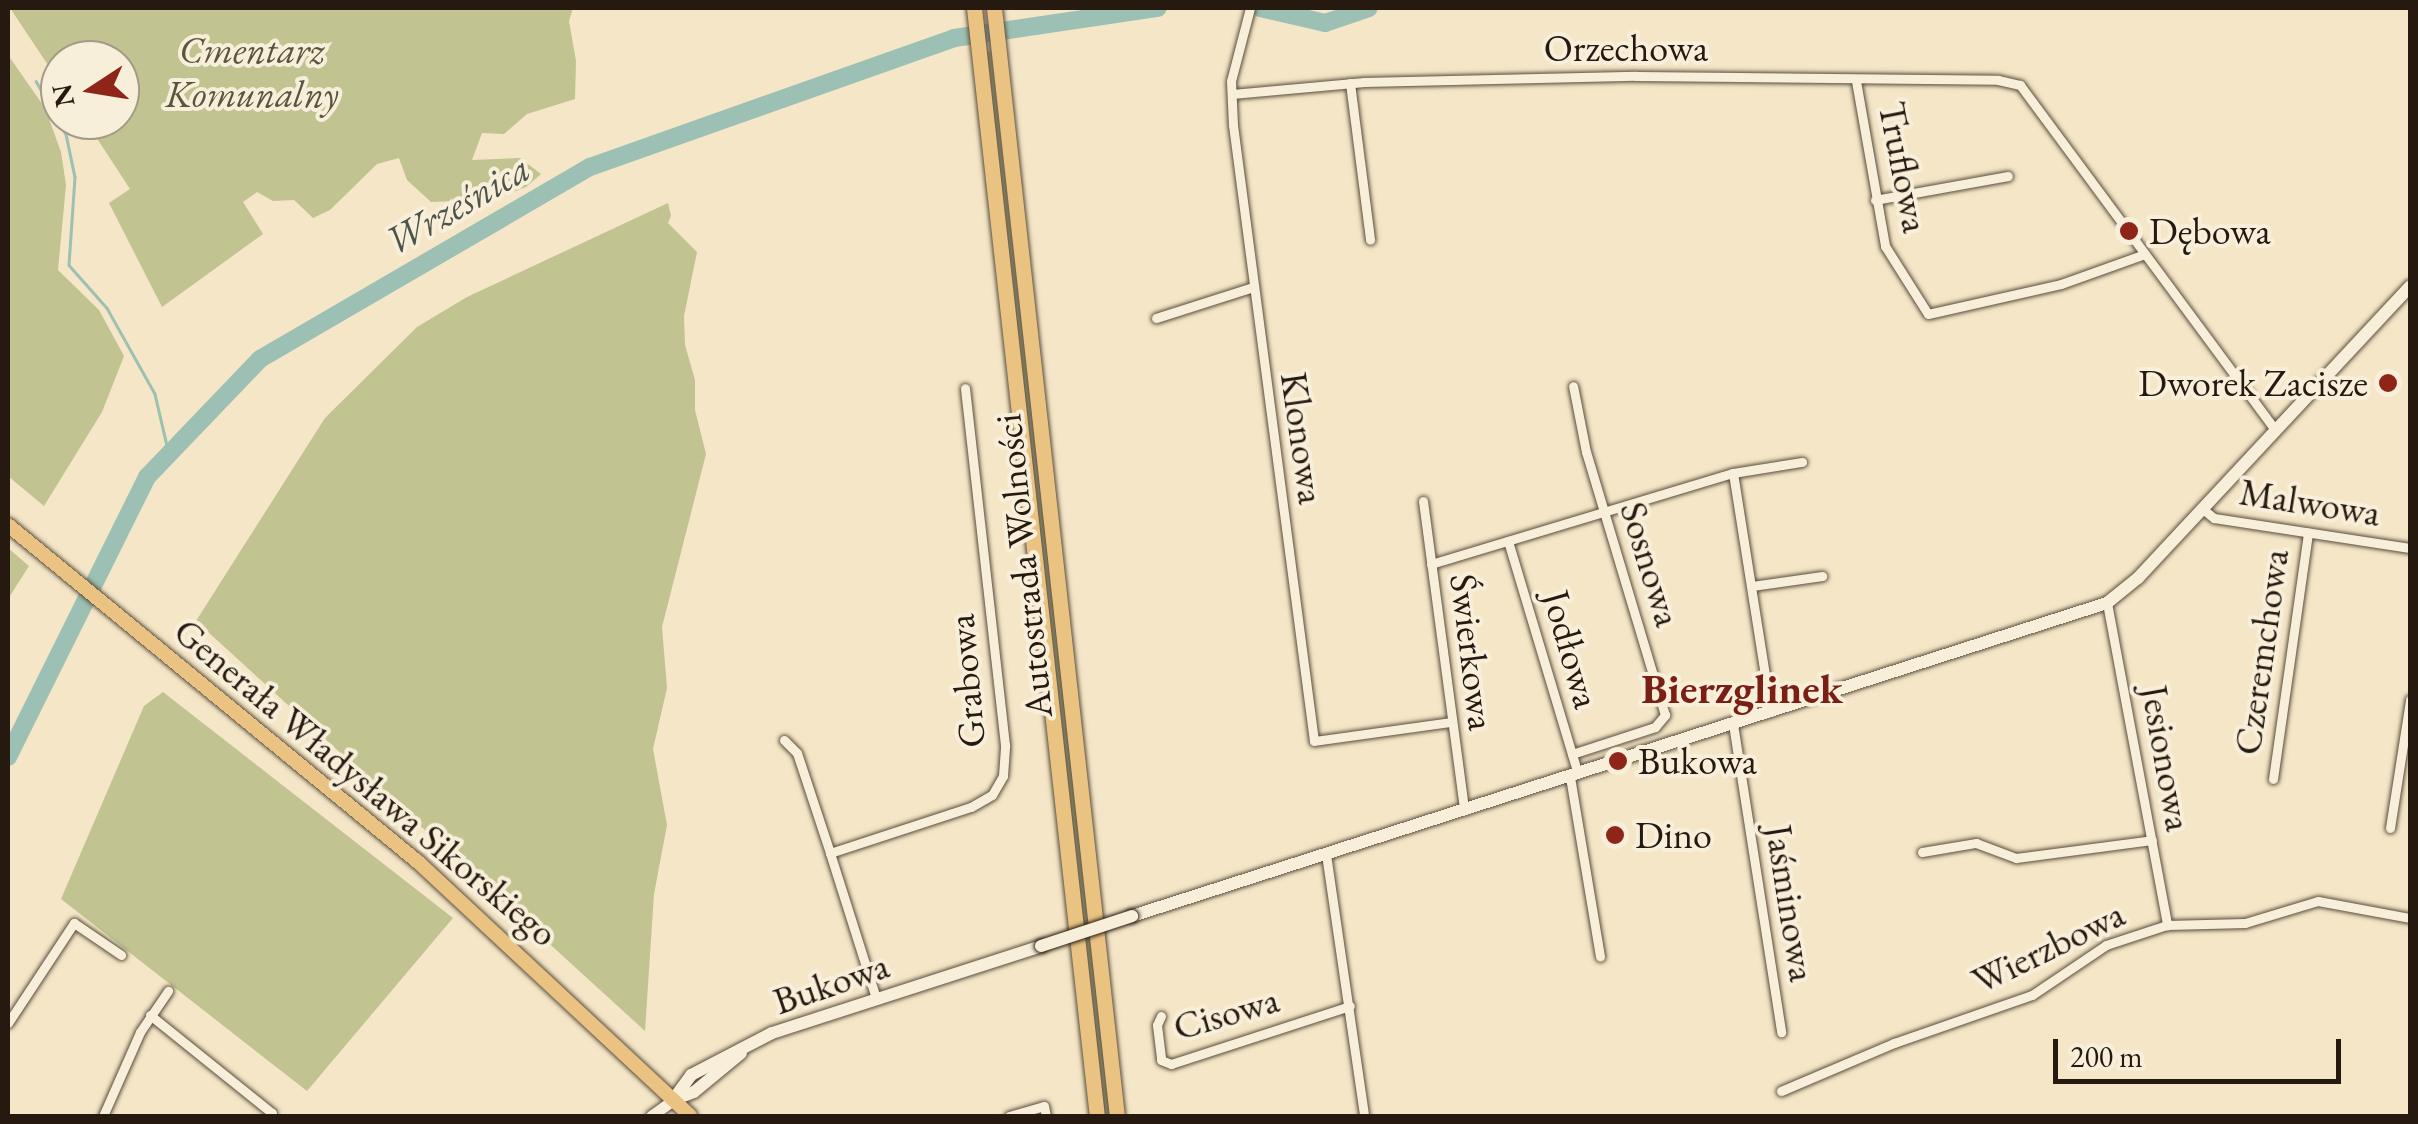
<!DOCTYPE html>
<html>
<head>
<meta charset="utf-8">
<style>
	body { margin:0 }
	#map { position:relative; width:2418px; height:1124px; overflow:hidden; background:#f4e6c6; font-family:"EB Garamond",serif }
	div>[style] { position:absolute }
	[style*='--x'] { left:calc(var(--x)*1px); top:calc(var(--y)*1px); width:calc(var(--w)*1px); rotate:calc(var(--a)*1deg) }
	.green>* { inset:0; background:#c1c391 }
	.stream>* { height:2.5px; margin:-1.25px; padding:0 1.25px; transform-origin:1.25px; border-radius:1.25px; background:#9cc0b3 }
	.river>* { height:18px; margin:-9px; padding:0 9px; transform-origin:9px; border-radius:9px; background:#9cc0b3 }
	.roads { filter:drop-shadow(0 0 2px #5a4d3e) drop-shadow(0 0 2px #5a4d3e) }
	.minor>* { height:9px; margin:-4.5px; padding:0 4.5px; transform-origin:4.5px; border-radius:4.5px; background:#f8efda }
	.tertiary>* { height:11px; margin:-5.5px; padding:0 5.5px; transform-origin:5.5px; border-radius:5.5px; background:#f8efda }
	.secondary>* { height:12px; margin:-6px; padding:0 6px; transform-origin:6px; border-radius:6px; background:#f8efda }
	.primary>* { height:14px; margin:-7px; padding:0 7px; transform-origin:7px; border-radius:7px; background:#eac383 }
	.motorway>* { height:15px; margin:-7.5px; padding:0 7.5px; transform-origin:7.5px; border-radius:7.5px; background:#eac383 }
	.bridges { filter:drop-shadow(0 0 2px #261a10) drop-shadow(0 0 2px #261a10) }
	.secondary-bridge>* { height:12px; margin:-6px; padding:0 6px; transform-origin:6px; border-radius:6px; background:#f8efda }
	.dots>* { width:28px; height:28px; translate:-50% -50%; box-sizing:border-box; border:5px solid #f8efda; border-radius:50% }
	span { translate:-50% -50%; white-space:nowrap; text-align:center; line-height:1.15; -webkit-text-stroke:8px #f8efda; paint-order:stroke }
	.street-label { font-size:38px; color:#261a10 }
	.park-label { font-size:38px; color:#5c553d; font-style:italic }
	.poi-label { font-size:38px; color:#261a10 }
	.left { translate:0 -50%; text-align:left }
	.right { translate:-100% -50%; text-align:right }
	.water-label { font-size:40px; color:#4f5449; font-style:italic }
	.quarter-label { font-size:42px; color:#7a1f14; font-weight:700 }
	.frame { position:absolute; inset:0; border:10px solid #261a10; pointer-events:none }
	.north { position:absolute; left:40px; top:40px; width:100px; height:100px; box-sizing:border-box; background:#f8efda; border:2px solid #a49a89; border-radius:50%; rotate:258deg; font-size:28px; font-weight:700; line-height:40px; text-align:center; color:#261a10 }
	.north::after { content:''; display:block; margin:auto; width:35px; height:45px; background:#8f2418; clip-path:polygon(50% 0,100% 100%,50% 72%,0 100%) }
	.scale { position:absolute; left:2053px; top:1039px; width:288px; height:45px; box-sizing:border-box; border:5px solid #261a10; border-top:0; padding-left:12px; font-size:30px; line-height:35px; white-space:nowrap; color:#261a10; -webkit-text-stroke:8px #f8efda; paint-order:stroke }
</style>
</head>
<body>
<div id="map">
	<div class="green">
		<div style="clip-path:polygon(10px 8px,573px 8px,569px 21px,576px 61px,575px 99px,527px 114px,504px 134px,482px 133px,472px 160px,520px 158px,541px 174px,526px 187px,495px 199px,431px 202px,407px 180px,399px 158px,377px 164px,330px 210px,313px 218px,294px 200px,273px 201px,257px 192px,243px 202px,263px 234px,162px 307px,109px 203px,130px 189px,85px 120px,120px 120px,120px 60px,60px 60px,60px 83px)"></div>
		<div style="clip-path:polygon(991px 51px,1089px 923px,1081px 925px,984px 52px)"></div>
		<div style="clip-path:polygon(8px 55px,45px 108px,61px 152px,66px 185px,58px 270px,99px 310px,124px 356px,102px 412px,44px 506px,8px 476px)"></div>
		<div style="clip-path:polygon(668px 203px,671px 216px,668px 223px,697px 252px,684px 316px,685px 345px,695px 380px,695px 410px,706px 454px,662px 627px,667px 688px,653px 749px,667px 825px,654px 894px,645px 1031px,196px 621px,325px 418px,417px 327px,467px 297px)"></div>
		<div style="clip-path:polygon(8px 548px,29px 566px,8px 599px)"></div>
		<div style="clip-path:polygon(163px 692px,453px 918px,307px 1091px,61px 899px,144px 706px)"></div>
		<div style="clip-path:polygon(1091px 938px,1111px 1116px,1103px 1116px,1083px 941px)"></div>
	</div>
	<div class="stream">
		<div style="--x:36;--y:81;--w:61;--a:60.5"></div>
		<div style="--x:66;--y:134;--w:44;--a:78.2"></div>
		<div style="--x:75;--y:177;--w:88;--a:93.9"></div>
		<div style="--x:69;--y:265;--w:57;--a:48.5"></div>
		<div style="--x:107;--y:308;--w:98;--a:60.8"></div>
		<div style="--x:155;--y:394;--w:62;--a:76.9"></div>
	</div>
	<div class="river">
		<div style="--x:1260;--y:8;--w:67;--a:13"></div>
		<div style="--x:1325;--y:23;--w:46;--a:-18.8"></div>
		<div style="--x:8;--y:757;--w:313;--a:-63.6"></div>
		<div style="--x:147;--y:477;--w:163;--a:-46.2"></div>
		<div style="--x:260;--y:359;--w:382;--a:-30.2"></div>
		<div style="--x:590;--y:167;--w:386;--a:-19.5"></div>
		<div style="--x:954;--y:38;--w:206;--a:-8.4"></div>
	</div>
	<div class="roads">
		<div class="minor">
			<div style="--x:1250;--y:8;--w:75;--a:104.6"></div>
			<div style="--x:1231;--y:81;--w:44;--a:87.4"></div>
			<div style="--x:1233;--y:125;--w:621;--a:82.51"></div>
			<div style="--x:1314;--y:741;--w:138;--a:-7.9"></div>
			<div style="--x:1856;--y:81;--w:168;--a:80"></div>
			<div style="--x:1885;--y:246;--w:80;--a:57.7"></div>
			<div style="--x:1928;--y:314;--w:136;--a:-12.7"></div>
			<div style="--x:2061;--y:284;--w:89;--a:-19.7"></div>
			<div style="--x:1350;--y:83;--w:158;--a:82.7"></div>
			<div style="--x:1232;--y:94;--w:133;--a:-5.2"></div>
			<div style="--x:1364;--y:82;--w:272;--a:-1.3"></div>
			<div style="--x:1636;--y:76;--w:362;--a:0.6"></div>
			<div style="--x:1998;--y:80;--w:23;--a:13"></div>
			<div style="--x:2020;--y:85;--w:430;--a:53.5"></div>
			<div style="--x:1875;--y:200;--w:135;--a:-10.2"></div>
			<div style="--x:1156;--y:318;--w:102;--a:-17.7"></div>
			<div style="--x:1733;--y:473;--w:242;--a:81"></div>
			<div style="--x:1423;--y:501;--w:312;--a:82.4"></div>
			<div style="--x:2204;--y:510;--w:13;--a:39"></div>
			<div style="--x:2214;--y:518;--w:198;--a:8.7"></div>
			<div style="--x:1508;--y:541;--w:243;--a:73.3"></div>
			<div style="--x:1431;--y:564;--w:315;--a:-16.8"></div>
			<div style="--x:1733;--y:473;--w:70;--a:-9.1"></div>
			<div style="--x:1752;--y:586;--w:71;--a:-8.1"></div>
			<div style="--x:2107;--y:603;--w:328;--a:79.4"></div>
			<div style="--x:1733;--y:724;--w:312;--a:81.1"></div>
			<div style="--x:784;--y:740;--w:18;--a:45"></div>
			<div style="--x:797;--y:753;--w:105;--a:71.7"></div>
			<div style="--x:1572;--y:754;--w:87;--a:-18"></div>
			<div style="--x:1655;--y:727;--w:16;--a:-50"></div>
			<div style="--x:1665;--y:715;--w:275;--a:-106.7"></div>
			<div style="--x:1586;--y:452;--w:67;--a:-101.1"></div>
			<div style="--x:1570;--y:777;--w:182;--a:80.5"></div>
			<div style="--x:2273;--y:779;--w:249;--a:-81.9"></div>
			<div style="--x:2390;--y:828;--w:130;--a:-81.1"></div>
			<div style="--x:1922;--y:852;--w:55;--a:-9.5"></div>
			<div style="--x:1976;--y:843;--w:43;--a:20.6"></div>
			<div style="--x:2016;--y:858;--w:137;--a:-7.5"></div>
			<div style="--x:1326;--y:854;--w:265;--a:81.7"></div>
			<div style="--x:876;--y:998;--w:152;--a:-107.6"></div>
			<div style="--x:830;--y:853;--w:148;--a:-18.1"></div>
			<div style="--x:971;--y:807;--w:24;--a:-30"></div>
			<div style="--x:992;--y:795;--w:22;--a:-60"></div>
			<div style="--x:1003;--y:776;--w:31;--a:-86"></div>
			<div style="--x:1005;--y:745;--w:359;--a:-96.4"></div>
			<div style="--x:150;--y:1015;--w:156;--a:38.8"></div>
			<div style="--x:272;--y:1113;--w:4;--a:135"></div>
			<div style="--x:1161;--y:1016;--w:10;--a:114"></div>
			<div style="--x:1157;--y:1025;--w:35;--a:83"></div>
			<div style="--x:1161;--y:1060;--w:11;--a:22"></div>
			<div style="--x:1171;--y:1064;--w:188;--a:-18"></div>
			<div style="--x:8;--y:1023;--w:120;--a:-56.6"></div>
			<div style="--x:74;--y:923;--w:57;--a:34.2"></div>
			<div style="--x:1781;--y:1091;--w:123;--a:-23"></div>
			<div style="--x:1894;--y:1043;--w:146;--a:-19.2"></div>
			<div style="--x:2032;--y:995;--w:89;--a:-34"></div>
			<div style="--x:2106;--y:945;--w:64;--a:-18.2"></div>
			<div style="--x:2167;--y:925;--w:78;--a:-1.5"></div>
			<div style="--x:2245;--y:923;--w:76;--a:-16.8"></div>
			<div style="--x:2318;--y:901;--w:94;--a:10.5"></div>
			<div style="--x:103;--y:1116;--w:92;--a:-66.2"></div>
			<div style="--x:140;--y:1032;--w:50;--a:-55.7"></div>
			<div style="--x:1009;--y:1116;--w:36;--a:-16"></div>
			<div style="--x:1044;--y:1106;--w:10;--a:79"></div>
		</div>
		<div class="tertiary">
			<div style="--x:651;--y:1116;--w:27;--a:-36"></div>
		</div>
		<div class="secondary">
			<div style="--x:1132;--y:916;--w:1024;--a:-17.8"></div>
			<div style="--x:2107;--y:603;--w:40;--a:-39"></div>
			<div style="--x:2138;--y:578;--w:399;--a:-47"></div>
			<div style="--x:673;--y:1100;--w:31;--a:-54"></div>
			<div style="--x:691;--y:1075;--w:91;--a:-27.4"></div>
			<div style="--x:772;--y:1033;--w:283;--a:-17.9"></div>
			<div style="--x:673;--y:1100;--w:22;--a:-21"></div>
			<div style="--x:694;--y:1092;--w:61;--a:-39.7"></div>
		</div>
		<div class="primary">
			<div style="--x:8;--y:525;--w:531;--a:39.42"></div>
			<div style="--x:418;--y:862;--w:372;--a:43"></div>
		</div>
		<div class="motorway">
			<div style="--x:974;--y:8;--w:1115;--a:83.67"></div>
			<div style="--x:994;--y:8;--w:1115;--a:83.67"></div>
		</div>
	</div>
	<div class="bridges">
		<div class="secondary-bridge">
			<div style="--x:1041;--y:946;--w:96;--a:-18.2"></div>
		</div>
	</div>
	<div class="dots">
		<div style="left:2129px;top:231px;background:#8f2418"></div>
		<div style="left:2388px;top:383px;background:#8f2418"></div>
		<div style="left:1618px;top:761px;background:#8f2418"></div>
		<div style="left:1615px;top:835px;background:#8f2418"></div>
	</div>
	<div class="street-label">
		<span style="left:1626px;top:48px">Orzechowa</span>
		<span style="left:1904px;top:167px;rotate:79deg">Truflowa</span>
		<span style="left:1303px;top:438px;rotate:82deg">Klonowa</span>
		<span style="left:2310px;top:502px;rotate:9deg">Malwowa</span>
		<span style="left:1651px;top:564px;rotate:73deg">Sosnowa</span>
		<span style="left:1023px;top:566px;rotate:-96deg">Autostrada Wolności</span>
		<span style="left:1572px;top:649px;rotate:74deg">Jodłowa</span>
		<span style="left:1473px;top:652px;rotate:83deg">Świerkowa</span>
		<span style="left:2261px;top:652px;rotate:-82deg">Czeremchowa</span>
		<span style="left:966px;top:681px;rotate:-95deg">Grabowa</span>
		<span style="left:2167px;top:758px;rotate:80deg">Jesionowa</span>
		<span style="left:366px;top:782px;rotate:40deg">Generała Władysława Sikorskiego</span>
		<span style="left:1791px;top:903px;rotate:81deg">Jaśminowa</span>
		<span style="left:2048px;top:947px;rotate:-26deg">Wierzbowa</span>
		<span style="left:831px;top:983px;rotate:-19deg">Bukowa</span>
		<span style="left:1226px;top:1013px;rotate:-16deg">Cisowa</span>
	</div>
	<div class="park-label">
		<span style="left:252px;top:72px">Cmentarz<br>Komunalny</span>
	</div>
	<div class="poi-label">
		<span class="left" style="left:2149px;top:231px">Dębowa</span>
		<span class="right" style="left:2368px;top:383px">Dworek Zacisze</span>
		<span class="left" style="left:1638px;top:761px">Bukowa</span>
		<span class="left" style="left:1635px;top:835px">Dino</span>
	</div>
	<div class="water-label">
		<span style="left:457px;top:204px;rotate:-30deg">Wrześnica</span>
	</div>
	<div class="quarter-label">
		<span style="left:1742px;top:689px">Bierzglinek</span>
	</div>
	<div class="frame"></div>
	<div class="north">N</div>
	<div class="scale">200 m</div>
</div>
</body>
</html>
